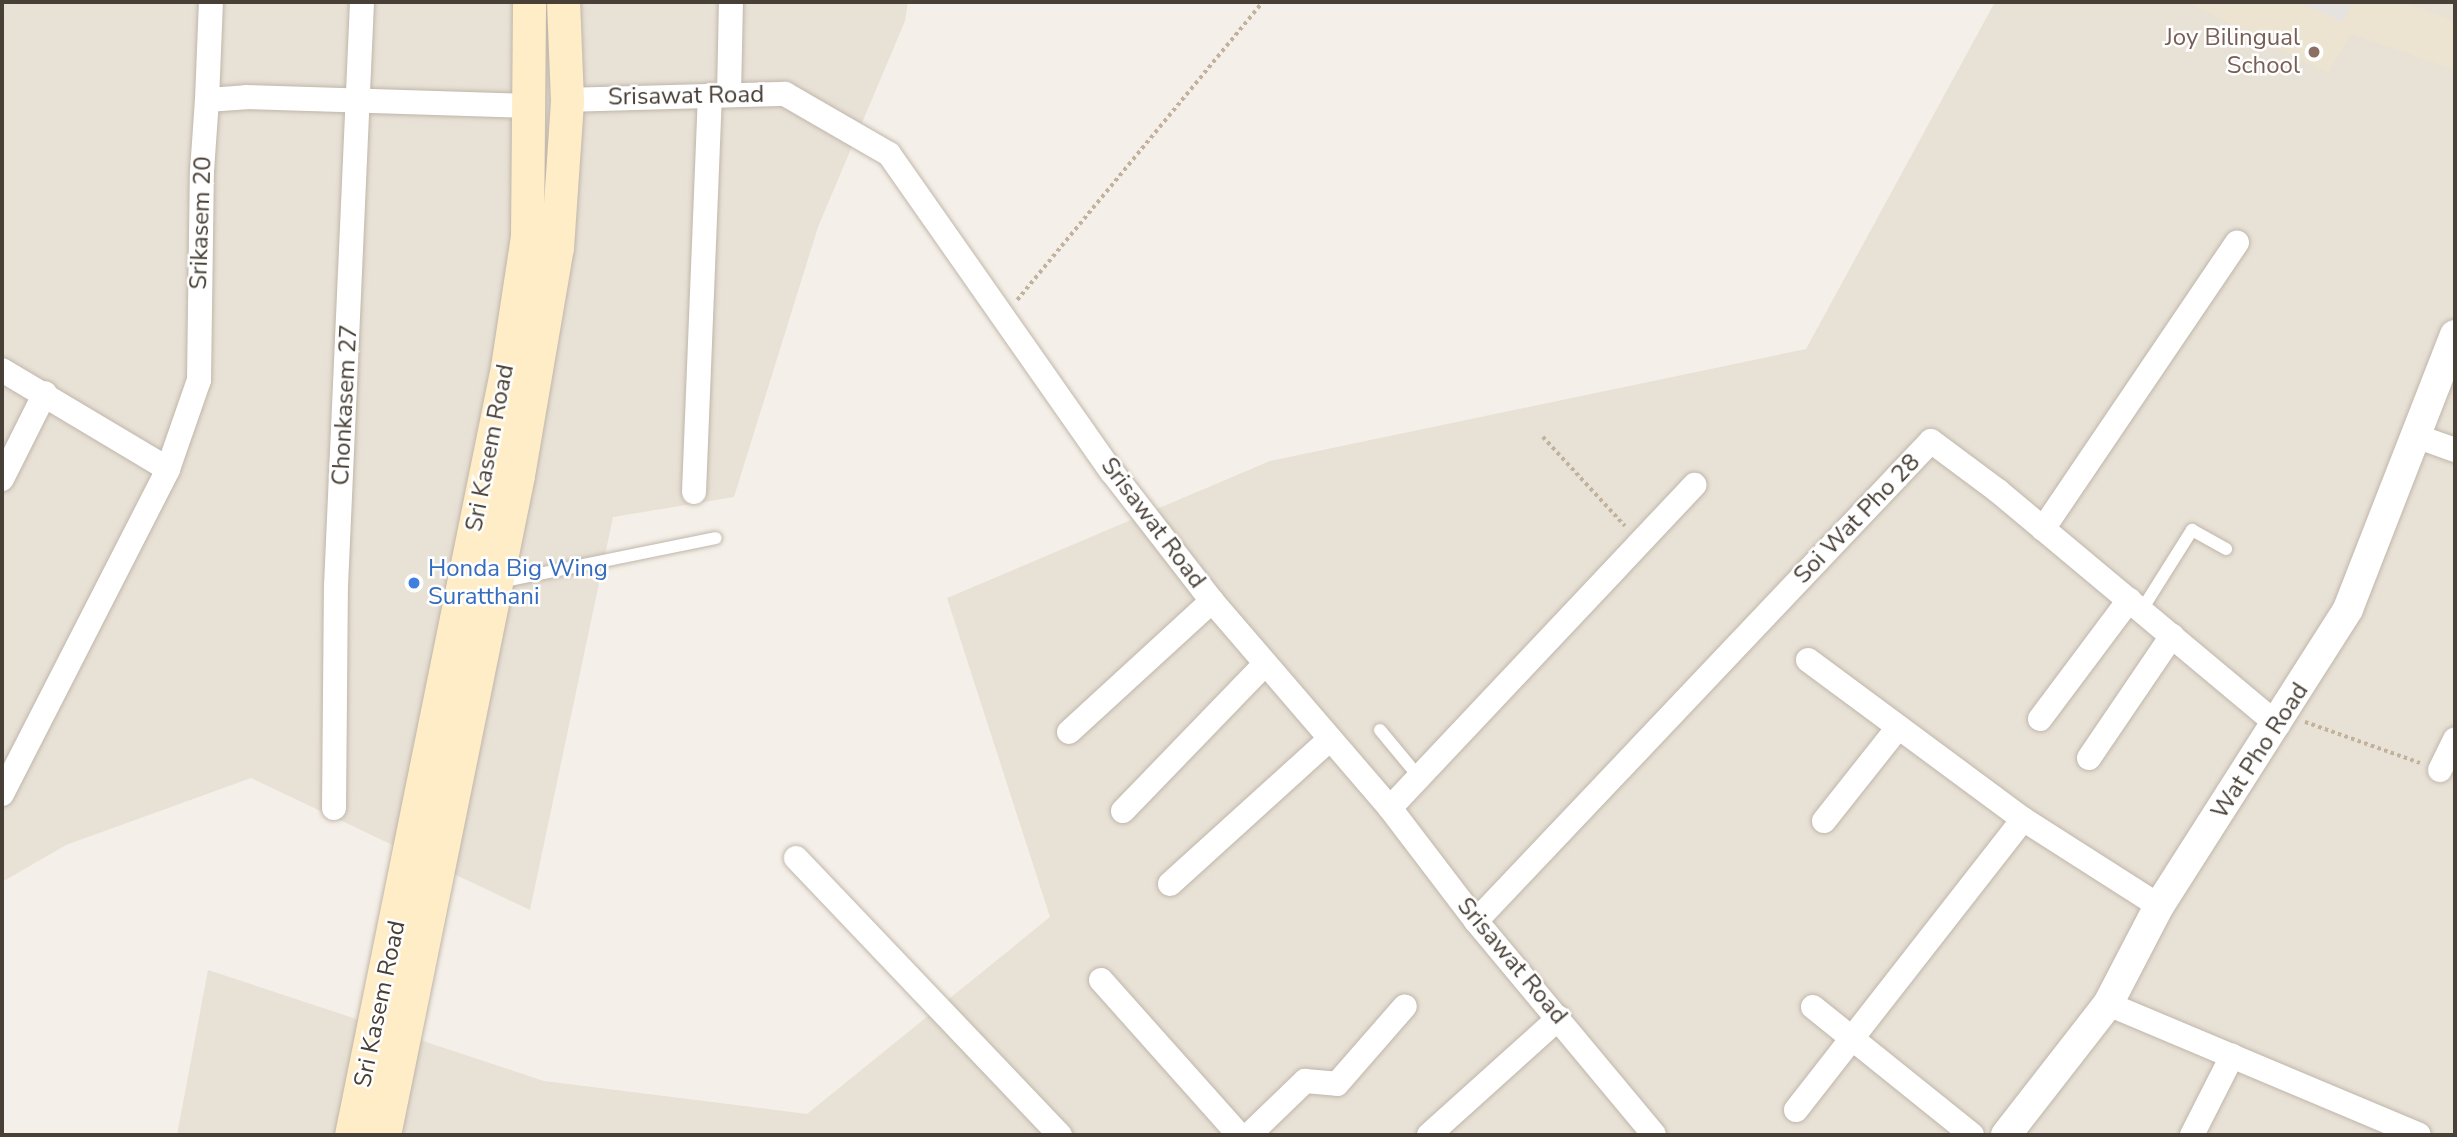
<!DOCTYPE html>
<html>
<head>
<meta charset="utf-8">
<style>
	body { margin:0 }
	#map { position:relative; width:2457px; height:1137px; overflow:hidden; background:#f4efe8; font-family:"Nunito Sans",sans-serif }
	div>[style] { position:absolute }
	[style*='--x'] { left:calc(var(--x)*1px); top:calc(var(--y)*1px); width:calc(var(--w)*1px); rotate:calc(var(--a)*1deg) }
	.residential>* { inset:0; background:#e8e1d6 }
	.education>* { inset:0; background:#ede3d1 }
	.parking>* { inset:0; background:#e5e2df }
	.path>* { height:3.5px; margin-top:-1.75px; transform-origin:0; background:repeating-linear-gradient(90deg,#c2b19b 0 3.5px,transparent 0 7px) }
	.roads { filter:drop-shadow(0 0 2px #c0b6aa) drop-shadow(0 0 2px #c0b6aa) }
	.service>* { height:12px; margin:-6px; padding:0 6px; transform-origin:6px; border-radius:6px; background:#fff }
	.minor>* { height:24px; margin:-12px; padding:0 12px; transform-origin:12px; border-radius:12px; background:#fff }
	.tertiary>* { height:30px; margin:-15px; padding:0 15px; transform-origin:15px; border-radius:15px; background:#fff }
	.secondary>* { height:33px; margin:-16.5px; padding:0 16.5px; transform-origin:16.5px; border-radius:16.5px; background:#ffedc7 }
	.dots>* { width:19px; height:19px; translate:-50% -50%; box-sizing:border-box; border:4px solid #fff; border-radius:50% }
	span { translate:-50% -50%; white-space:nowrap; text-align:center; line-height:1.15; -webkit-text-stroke:5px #fff; paint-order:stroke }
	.education-label { font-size:24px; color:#785e54 }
	.right { translate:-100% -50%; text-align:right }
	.street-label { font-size:24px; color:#483f36 }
	.shop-label { font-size:24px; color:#366cbe }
	.left { translate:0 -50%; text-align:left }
	.frame { position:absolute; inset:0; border:4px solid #483f36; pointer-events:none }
</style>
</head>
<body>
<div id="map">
	<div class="residential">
		<div style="clip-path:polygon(2px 2px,908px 2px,905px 21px,818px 227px,734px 497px,613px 517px,530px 910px,251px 778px,66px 845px,2px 882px)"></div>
		<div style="clip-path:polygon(1995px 2px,2455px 2px,2455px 1135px,177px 1135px,208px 970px,544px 1081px,807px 1114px,1050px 917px,947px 598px,1270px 461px,1806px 349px)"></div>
	</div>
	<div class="education">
		<div style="clip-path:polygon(2187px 2px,2404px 2px,2455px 21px,2455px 70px,2351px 34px,2328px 73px)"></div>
	</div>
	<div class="parking">
		<div style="clip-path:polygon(2300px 2px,2353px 2px,2343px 22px)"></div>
	</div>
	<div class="path">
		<div style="--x:1017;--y:300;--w:386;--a:-50.5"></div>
		<div style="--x:1543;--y:437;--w:121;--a:47.3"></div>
		<div style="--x:2305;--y:722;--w:122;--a:19.6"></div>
	</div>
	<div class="roads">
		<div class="service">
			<div style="--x:500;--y:582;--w:220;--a:-11.5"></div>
			<div style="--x:2141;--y:611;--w:96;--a:-57.8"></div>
			<div style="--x:2192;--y:530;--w:39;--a:29"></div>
			<div style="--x:1380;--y:730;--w:61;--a:50.3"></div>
		</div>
		<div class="minor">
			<div style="--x:729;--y:95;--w:93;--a:-88.8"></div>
			<div style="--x:207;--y:100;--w:98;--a:-87.7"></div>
			<div style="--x:567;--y:100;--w:218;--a:-1.6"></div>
			<div style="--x:785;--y:94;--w:120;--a:30"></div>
			<div style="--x:889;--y:154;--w:388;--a:55"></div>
			<div style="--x:1112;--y:472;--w:163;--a:52.2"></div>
			<div style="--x:1212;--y:601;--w:273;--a:49.3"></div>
			<div style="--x:1390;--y:808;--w:142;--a:52.7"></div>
			<div style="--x:1476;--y:921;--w:278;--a:50.2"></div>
			<div style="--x:2;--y:370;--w:193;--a:30.8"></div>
			<div style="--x:168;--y:469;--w:94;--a:-70.8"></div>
			<div style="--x:199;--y:380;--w:209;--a:-89.2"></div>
			<div style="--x:202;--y:171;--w:71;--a:-86"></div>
			<div style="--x:207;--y:100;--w:39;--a:-4"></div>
			<div style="--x:246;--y:97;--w:284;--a:1.8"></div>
			<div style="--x:2416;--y:436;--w:41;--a:19.7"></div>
			<div style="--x:2;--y:479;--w:96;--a:-63.4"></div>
			<div style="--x:694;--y:492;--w:397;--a:-87.7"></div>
			<div style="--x:2043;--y:529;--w:346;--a:-55.9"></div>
			<div style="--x:1808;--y:660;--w:267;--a:36.5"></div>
			<div style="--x:2023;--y:819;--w:161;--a:32.6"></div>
			<div style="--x:2040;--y:719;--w:149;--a:-53.2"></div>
			<div style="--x:1069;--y:732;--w:194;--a:-42.5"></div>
			<div style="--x:2089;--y:758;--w:148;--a:-55.8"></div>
			<div style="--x:2440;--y:770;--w:34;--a:-64"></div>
			<div style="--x:2;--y:794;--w:365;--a:-62.9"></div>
			<div style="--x:334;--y:808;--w:222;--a:-89.5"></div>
			<div style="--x:336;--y:586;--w:585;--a:-87.45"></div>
			<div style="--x:1390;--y:808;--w:444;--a:-46.7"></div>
			<div style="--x:1123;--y:811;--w:204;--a:-46"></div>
			<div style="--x:1824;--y:821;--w:117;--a:-51.6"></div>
			<div style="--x:796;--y:858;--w:383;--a:46.4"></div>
			<div style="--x:1170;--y:884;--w:215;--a:-42.2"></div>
			<div style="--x:1476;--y:921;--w:661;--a:-46.53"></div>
			<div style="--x:1931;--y:441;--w:84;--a:36.7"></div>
			<div style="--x:1998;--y:491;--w:365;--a:39.9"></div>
			<div style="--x:1101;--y:980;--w:208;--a:48.3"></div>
			<div style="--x:2108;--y:1004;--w:337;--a:22.8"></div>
			<div style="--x:1813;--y:1007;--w:204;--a:38.8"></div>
			<div style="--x:1796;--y:1110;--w:369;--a:-52"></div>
			<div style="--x:1249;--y:1135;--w:78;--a:-44"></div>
			<div style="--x:1305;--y:1081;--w:32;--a:5"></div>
			<div style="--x:1337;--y:1084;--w:103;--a:-48.9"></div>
			<div style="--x:1429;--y:1135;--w:175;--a:-42"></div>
			<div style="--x:2192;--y:1135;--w:89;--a:-63.1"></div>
		</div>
		<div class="tertiary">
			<div style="--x:2006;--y:1135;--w:166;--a:-52.1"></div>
			<div style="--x:2108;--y:1004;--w:110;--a:-62.5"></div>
			<div style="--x:2159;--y:906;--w:352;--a:-57.5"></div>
			<div style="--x:2348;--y:609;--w:294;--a:-68.7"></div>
		</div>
		<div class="secondary">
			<div style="--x:351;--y:1135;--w:784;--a:-78.52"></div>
			<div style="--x:507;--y:367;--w:133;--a:-81.3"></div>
			<div style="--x:527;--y:236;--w:234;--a:-89.5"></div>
			<div style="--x:384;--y:1135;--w:673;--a:-78.52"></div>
			<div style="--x:518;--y:475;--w:230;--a:-80.3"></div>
			<div style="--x:557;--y:248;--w:148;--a:-86.1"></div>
			<div style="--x:567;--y:100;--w:98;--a:-92.3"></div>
		</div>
	</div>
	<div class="dots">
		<div style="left:2314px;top:52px;background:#8d6e63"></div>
		<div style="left:414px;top:583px;background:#3f7fe0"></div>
	</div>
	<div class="education-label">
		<span class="right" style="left:2300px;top:52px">Joy Bilingual<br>School</span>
	</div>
	<div class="street-label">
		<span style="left:686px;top:96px;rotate:-1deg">Srisawat Road</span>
		<span style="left:201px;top:223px;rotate:-88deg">Srikasem 20</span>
		<span style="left:345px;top:405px;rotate:-87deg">Chonkasem 27</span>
		<span style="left:490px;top:448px;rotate:-79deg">Sri Kasem Road</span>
		<span style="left:1857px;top:519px;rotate:-46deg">Soi Wat Pho 28</span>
		<span style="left:1153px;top:523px;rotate:53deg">Srisawat Road</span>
		<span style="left:2260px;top:751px;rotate:-57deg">Wat Pho Road</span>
		<span style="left:1512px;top:961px;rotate:50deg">Srisawat Road</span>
		<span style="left:380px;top:1004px;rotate:-78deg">Sri Kasem Road</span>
	</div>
	<div class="shop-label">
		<span class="left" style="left:428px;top:583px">Honda Big Wing<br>Suratthani</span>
	</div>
	<div class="frame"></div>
</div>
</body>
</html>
